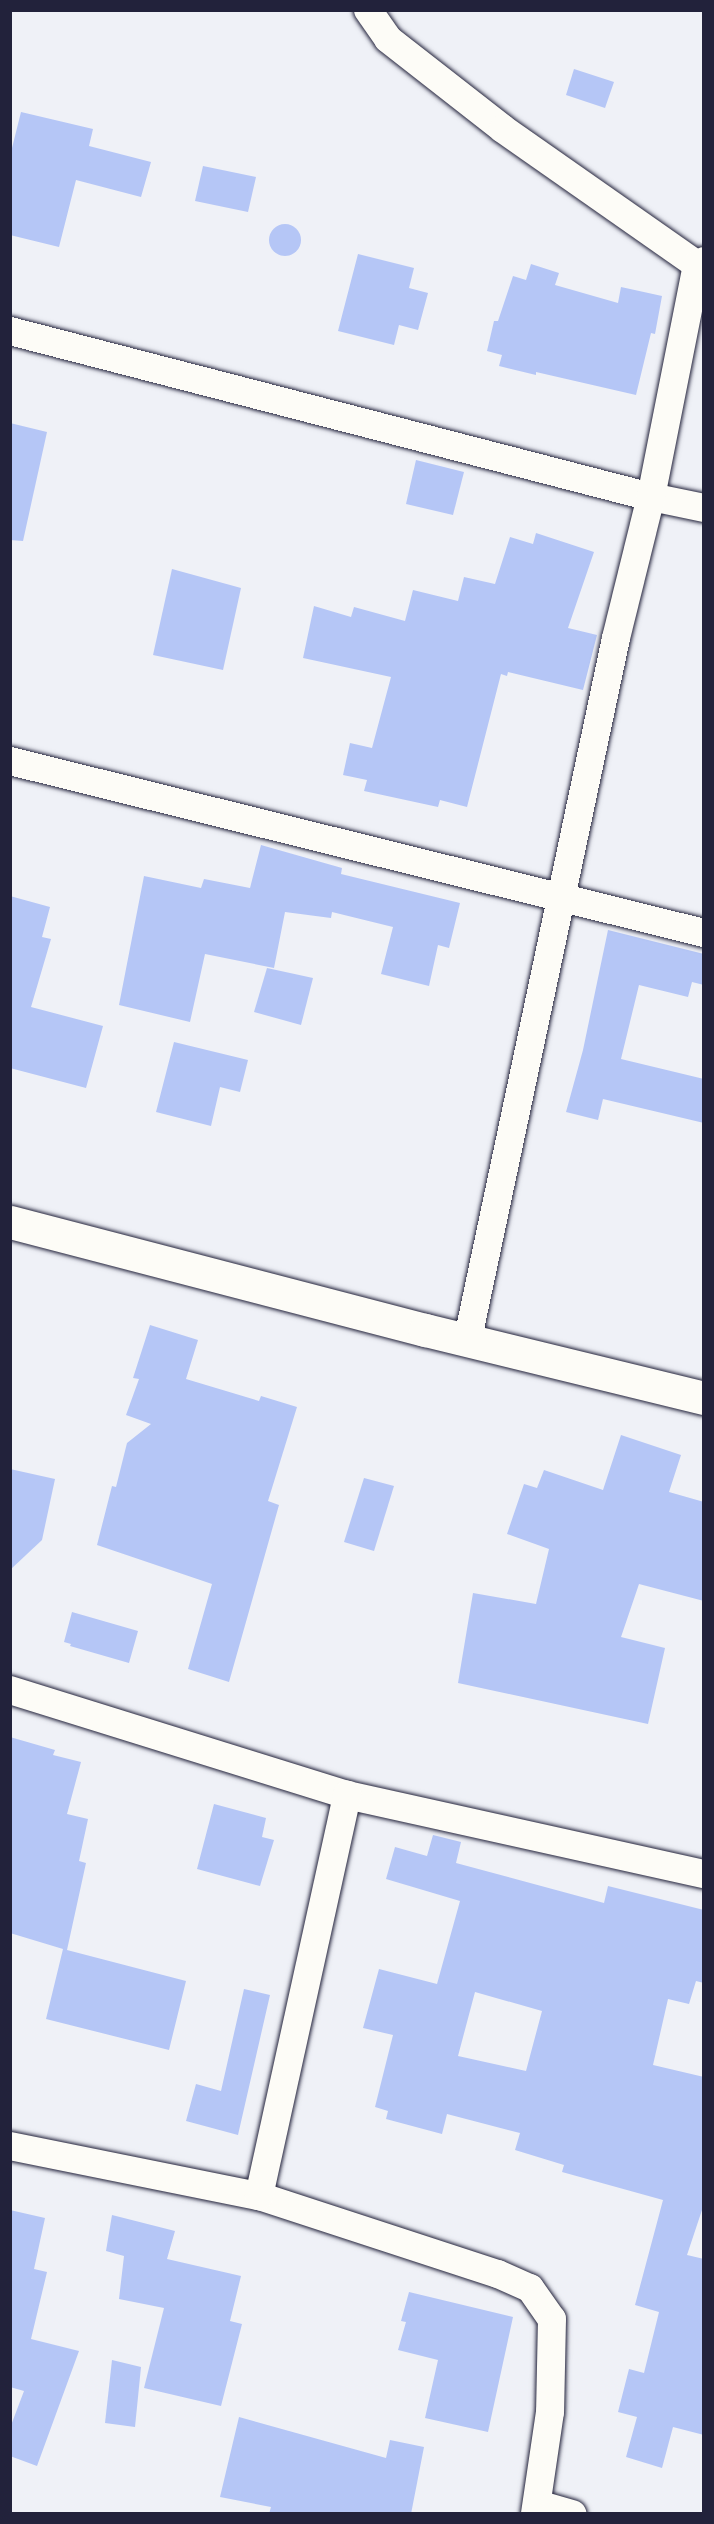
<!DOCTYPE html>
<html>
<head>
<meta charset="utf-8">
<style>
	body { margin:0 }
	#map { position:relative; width:714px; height:2524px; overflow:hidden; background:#eff1f7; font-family:Dekko,sans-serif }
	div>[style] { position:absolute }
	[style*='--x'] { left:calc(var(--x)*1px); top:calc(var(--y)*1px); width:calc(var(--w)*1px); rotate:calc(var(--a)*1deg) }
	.building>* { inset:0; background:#b5c6f6 }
	.round { border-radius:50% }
	.roads { filter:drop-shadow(0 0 2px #22223b) drop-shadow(0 0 2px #22223b) }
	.minor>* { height:28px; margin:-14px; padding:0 14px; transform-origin:14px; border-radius:14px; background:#fdfcf7 }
	.tertiary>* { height:33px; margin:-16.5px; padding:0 16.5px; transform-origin:16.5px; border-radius:16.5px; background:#fdfcf7 }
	span { translate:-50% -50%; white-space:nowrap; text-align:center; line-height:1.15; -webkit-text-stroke:6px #fdfcf7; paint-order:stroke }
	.frame { position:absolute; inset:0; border:12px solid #22223b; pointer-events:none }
</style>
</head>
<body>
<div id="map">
	<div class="building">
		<div style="clip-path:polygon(574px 69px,614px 82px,605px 108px,566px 95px)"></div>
		<div style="clip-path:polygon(21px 112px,93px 129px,89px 146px,151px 162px,141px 197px,76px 180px,59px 247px,10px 235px,10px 156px)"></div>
		<div style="clip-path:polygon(203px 166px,256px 177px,248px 212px,195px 201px)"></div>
		<div class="round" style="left:269px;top:224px;width:32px;height:32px"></div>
		<div style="clip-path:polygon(358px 254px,414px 268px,409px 288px,428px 293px,418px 330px,399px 325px,394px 345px,338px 331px)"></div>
		<div style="clip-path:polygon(531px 264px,559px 273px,555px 285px,618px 303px,621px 287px,662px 296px,655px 334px,651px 333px,636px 395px,536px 372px,536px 375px,499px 366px,502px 355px,487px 351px,494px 321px,498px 321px,513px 276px,526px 280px)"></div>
		<div style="clip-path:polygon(10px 423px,47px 432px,23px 541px,10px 540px)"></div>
		<div style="clip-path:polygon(416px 460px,464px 472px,453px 515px,406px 504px)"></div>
		<div style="clip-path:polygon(536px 533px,594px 552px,568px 628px,597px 635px,583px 690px,508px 672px,507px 676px,501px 674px,467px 807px,440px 800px,438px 807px,364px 791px,367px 780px,343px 775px,350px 743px,372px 748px,391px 677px,303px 658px,314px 606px,351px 617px,354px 607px,405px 621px,413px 590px,458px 601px,464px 577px,495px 584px,510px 537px,533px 544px)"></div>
		<div style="clip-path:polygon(172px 569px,241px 588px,223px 670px,153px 655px)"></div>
		<div style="clip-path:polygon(261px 845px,342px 868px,341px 874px,460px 903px,449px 948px,438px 945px,429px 986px,381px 974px,393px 927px,332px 912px,331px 918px,285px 912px,274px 968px,205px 954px,190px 1022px,119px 1005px,144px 876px,201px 888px,204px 879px,250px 888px)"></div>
		<div style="clip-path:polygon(10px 896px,50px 907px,42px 937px,51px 939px,31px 1007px,103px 1026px,86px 1088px,10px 1068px)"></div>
		<div style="clip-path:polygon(608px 930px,704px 954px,704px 985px,692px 982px,688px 997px,639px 985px,621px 1059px,704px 1079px,704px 1123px,603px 1099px,598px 1120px,566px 1112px,583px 1050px)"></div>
		<div style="clip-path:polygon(267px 968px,313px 978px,301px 1025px,254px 1012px)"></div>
		<div style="clip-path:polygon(174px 1042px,248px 1060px,240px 1092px,220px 1087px,211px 1126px,156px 1112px)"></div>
		<div style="clip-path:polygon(150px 1325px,198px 1340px,186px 1379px,259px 1401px,261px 1396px,297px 1407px,268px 1501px,279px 1505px,229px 1682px,188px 1669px,212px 1584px,97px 1545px,112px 1486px,116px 1487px,127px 1443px,151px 1424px,126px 1415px,139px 1379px,133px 1378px)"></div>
		<div style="clip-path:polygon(621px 1435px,681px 1455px,669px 1492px,704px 1502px,704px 1601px,639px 1584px,621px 1637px,665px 1648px,648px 1724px,458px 1683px,473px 1593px,536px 1604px,549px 1549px,507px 1534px,524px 1484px,537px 1488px,544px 1470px,603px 1490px)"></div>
		<div style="clip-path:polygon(10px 1469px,55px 1479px,42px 1540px,10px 1570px)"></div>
		<div style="clip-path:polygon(364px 1478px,394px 1486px,374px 1551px,344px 1542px)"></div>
		<div style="clip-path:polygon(72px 1612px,138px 1631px,129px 1663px,70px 1646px,71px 1644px,64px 1642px)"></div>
		<div style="clip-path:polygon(10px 1737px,55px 1750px,53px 1755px,81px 1762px,67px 1814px,88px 1819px,79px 1861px,86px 1863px,67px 1950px,186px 1981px,169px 2050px,46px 2019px,63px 1949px,10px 1933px)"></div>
		<div style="clip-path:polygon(214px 1804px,266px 1818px,262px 1837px,274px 1840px,260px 1886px,197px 1869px)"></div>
		<div style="clip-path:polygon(evenodd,433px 1835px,461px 1842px,456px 1863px,604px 1903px,608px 1886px,704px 1910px,704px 1983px,696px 1981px,689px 2004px,668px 1999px,653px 2065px,704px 2077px,704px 2204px,687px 2255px,704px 2259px,704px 2435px,673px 2427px,662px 2468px,626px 2457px,637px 2417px,618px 2412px,629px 2369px,644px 2373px,659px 2312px,635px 2305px,663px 2200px,562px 2172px,564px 2165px,515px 2150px,520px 2133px,447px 2114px,442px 2134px,386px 2119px,388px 2111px,375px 2107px,393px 2035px,363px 2028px,379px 1969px,437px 1984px,460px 1901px,386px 1879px,395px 1847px,427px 1856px,433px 1835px,475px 1992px,542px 2011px,526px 2071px,458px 2056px,475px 1992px)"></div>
		<div style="clip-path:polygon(244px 1989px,270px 1995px,238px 2135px,186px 2121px,196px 2084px,221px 2091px)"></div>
		<div style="clip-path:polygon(10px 2210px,45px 2218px,34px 2269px,47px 2272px,31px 2339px,79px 2351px,37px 2466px,10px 2456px,10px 2428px,24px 2391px,10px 2387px)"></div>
		<div style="clip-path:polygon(112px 2215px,175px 2231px,167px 2259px,241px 2276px,230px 2321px,242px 2324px,221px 2406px,144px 2388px,164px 2308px,119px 2299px,124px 2256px,106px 2251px)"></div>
		<div style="clip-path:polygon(409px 2292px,513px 2317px,488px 2432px,425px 2418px,438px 2360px,398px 2350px,406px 2322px,401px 2321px)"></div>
		<div style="clip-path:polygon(112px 2360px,141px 2367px,135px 2427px,105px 2423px)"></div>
		<div style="clip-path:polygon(239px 2417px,386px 2458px,390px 2440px,424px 2447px,411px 2514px,269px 2514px,271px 2507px,220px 2497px)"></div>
	</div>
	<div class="roads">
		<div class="minor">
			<div style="--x:368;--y:10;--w:35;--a:55"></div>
			<div style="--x:388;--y:39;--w:146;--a:38"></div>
			<div style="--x:503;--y:129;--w:237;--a:35"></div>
			<div style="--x:10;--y:331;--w:662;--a:14.52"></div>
			<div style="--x:651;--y:497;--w:54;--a:11.7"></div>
			<div style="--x:10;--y:761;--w:715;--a:13.92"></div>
			<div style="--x:468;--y:1338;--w:715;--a:-78.06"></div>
			<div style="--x:616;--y:638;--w:145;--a:-76.1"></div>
			<div style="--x:651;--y:497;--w:237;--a:-78.8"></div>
			<div style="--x:697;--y:265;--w:8;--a:-30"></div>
			<div style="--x:10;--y:1690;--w:353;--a:17.3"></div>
			<div style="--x:347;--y:1795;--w:366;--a:12.5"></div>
			<div style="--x:10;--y:2146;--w:254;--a:11.4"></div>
			<div style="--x:259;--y:2196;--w:251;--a:18.1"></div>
			<div style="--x:498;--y:2274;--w:35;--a:24"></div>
			<div style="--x:530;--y:2288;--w:38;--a:55"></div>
			<div style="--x:552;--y:2319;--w:93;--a:91.2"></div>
			<div style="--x:550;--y:2412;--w:103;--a:98.4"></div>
			<div style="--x:259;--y:2196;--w:411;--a:-77.6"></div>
			<div style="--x:537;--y:2504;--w:37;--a:16"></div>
		</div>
		<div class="tertiary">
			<div style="--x:10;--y:1222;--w:429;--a:14.6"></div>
			<div style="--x:425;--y:1330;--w:287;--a:13.7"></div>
		</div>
	</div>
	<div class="frame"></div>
</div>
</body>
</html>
